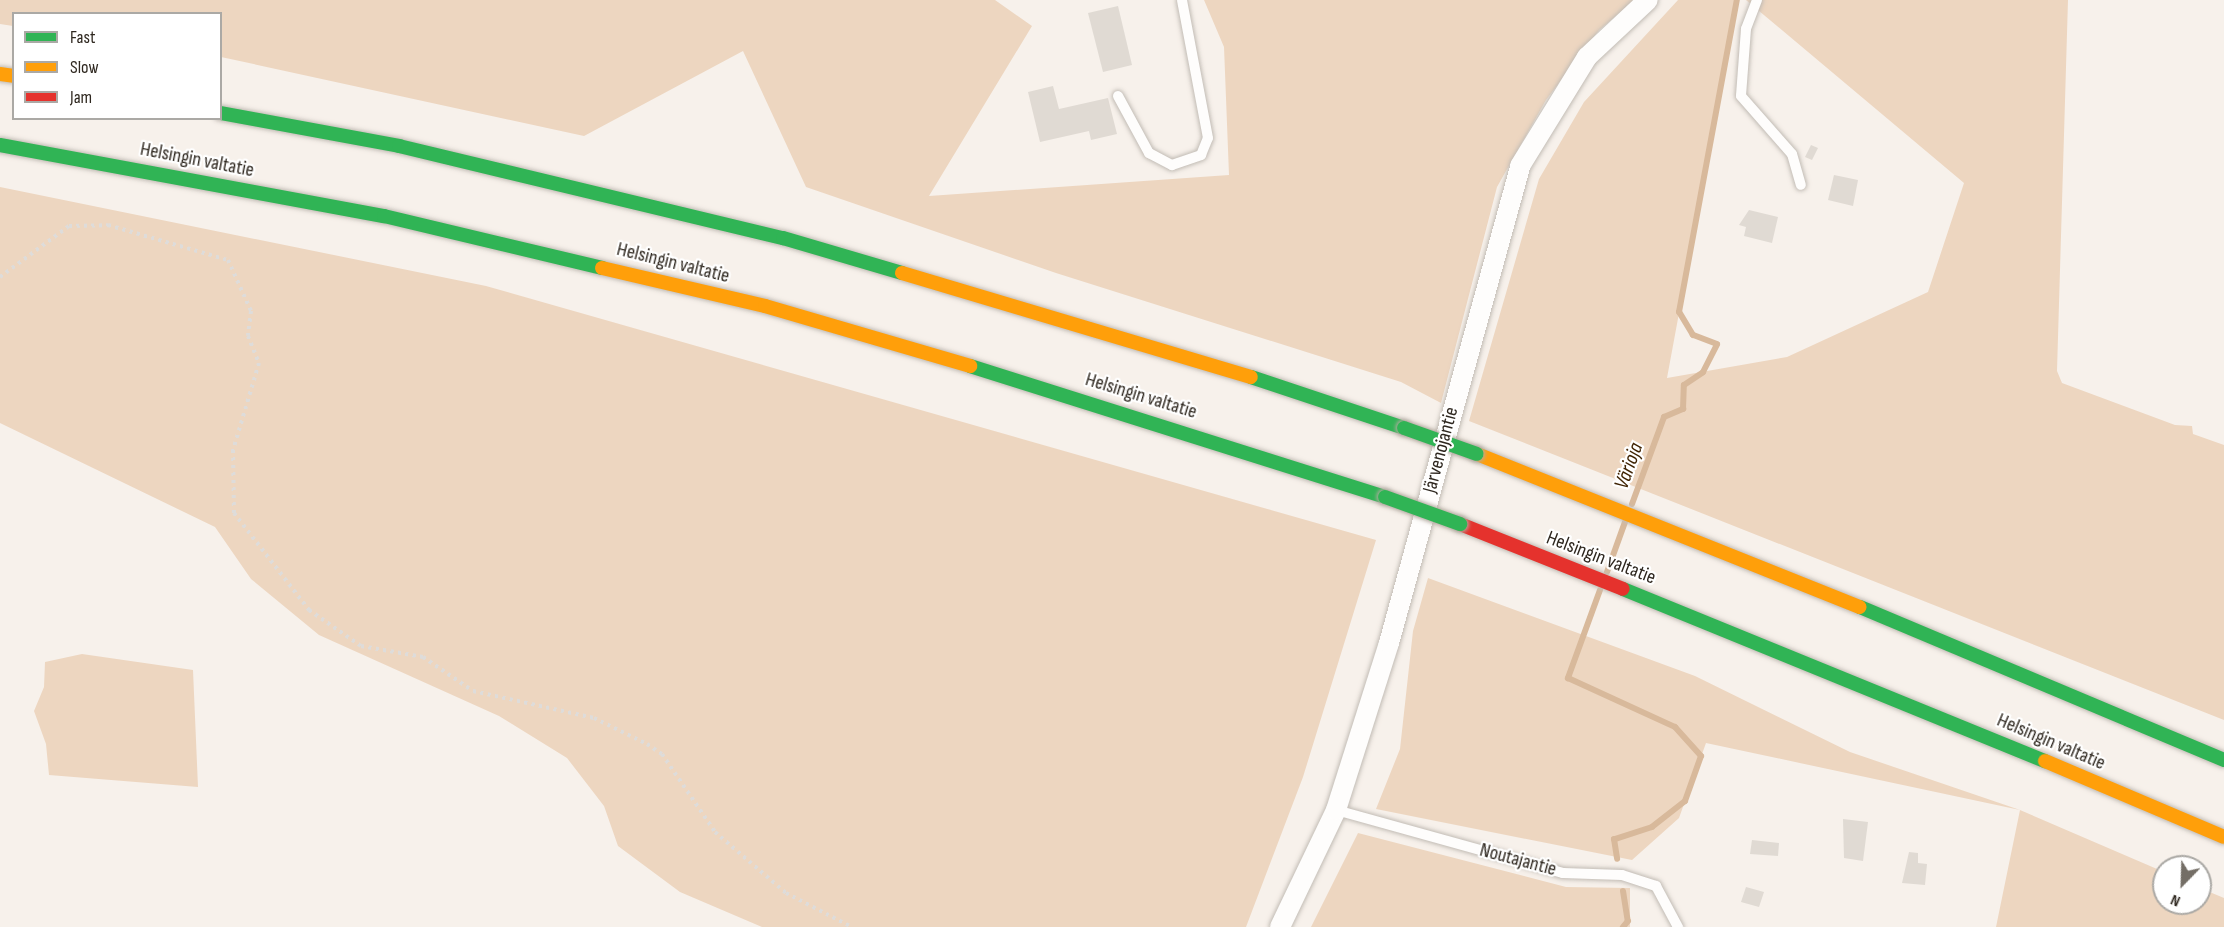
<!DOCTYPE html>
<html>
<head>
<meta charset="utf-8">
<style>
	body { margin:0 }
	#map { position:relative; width:2224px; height:927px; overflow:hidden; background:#f7f1eb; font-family:"Sofia Sans Condensed",sans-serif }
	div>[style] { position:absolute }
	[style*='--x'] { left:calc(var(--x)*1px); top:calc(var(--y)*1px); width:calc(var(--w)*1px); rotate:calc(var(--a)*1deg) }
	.green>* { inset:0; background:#edd6c0 }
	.stream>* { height:6px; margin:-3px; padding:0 3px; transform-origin:3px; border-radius:3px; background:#d8b99b }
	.building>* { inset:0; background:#e0dad3 }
	.path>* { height:4px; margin-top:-2px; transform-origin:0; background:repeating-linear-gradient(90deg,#dedcda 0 3px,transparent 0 7.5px) }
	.roads { filter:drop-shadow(0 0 2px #c2bcb5) drop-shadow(0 0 2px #c2bcb5) }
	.lane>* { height:10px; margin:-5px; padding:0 5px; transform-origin:5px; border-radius:5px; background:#fefdfc }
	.street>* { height:20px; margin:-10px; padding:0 10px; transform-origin:10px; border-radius:10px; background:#fefdfc }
	.fast>* { height:14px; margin:-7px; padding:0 7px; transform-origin:7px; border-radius:7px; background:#30b455 }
	.slow>* { height:14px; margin:-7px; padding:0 7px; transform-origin:7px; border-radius:7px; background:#ff9f0a }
	.jam>* { height:14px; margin:-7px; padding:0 7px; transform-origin:7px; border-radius:7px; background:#e5322d }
	.bridges { filter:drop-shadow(0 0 2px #b3aaa0) drop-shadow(0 0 2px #b3aaa0) }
	.fast-bridge>* { height:14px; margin:-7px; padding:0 7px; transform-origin:7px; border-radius:7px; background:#30b455 }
	span { translate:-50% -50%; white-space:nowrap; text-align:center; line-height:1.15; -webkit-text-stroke:4.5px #fff; paint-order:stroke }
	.street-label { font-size:20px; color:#2e271f }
	.water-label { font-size:21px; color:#3f2303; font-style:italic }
	.legend { position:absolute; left:12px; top:12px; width:210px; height:108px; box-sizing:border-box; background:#fff; border:2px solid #aba9a5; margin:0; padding:8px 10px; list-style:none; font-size:18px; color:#2e271f }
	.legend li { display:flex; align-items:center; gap:12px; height:30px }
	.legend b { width:30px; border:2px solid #aba9a5 }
	.north { position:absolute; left:2152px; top:855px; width:60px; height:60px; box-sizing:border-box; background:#fff; border:2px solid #aba9a5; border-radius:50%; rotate:203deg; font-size:16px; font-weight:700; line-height:24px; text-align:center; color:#2e271f }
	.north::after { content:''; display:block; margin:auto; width:21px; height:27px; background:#746e66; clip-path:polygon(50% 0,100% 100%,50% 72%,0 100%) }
</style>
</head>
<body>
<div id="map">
	<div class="green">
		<div style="clip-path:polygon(0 0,995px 0,1032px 26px,929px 196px,1229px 175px,1224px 47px,1204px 0,1635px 0,1599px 30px,1546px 100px,1497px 187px,1441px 403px,1401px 382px,1056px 273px,806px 187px,743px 51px,584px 136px,221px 57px,220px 14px,14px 14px,13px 26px,0 24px)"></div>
		<div style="clip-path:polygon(1678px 0,1737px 0,1667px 378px,1787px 357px,1928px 292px,1964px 183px,1746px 0,2068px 0,2057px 371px,2062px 383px,2175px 425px,2192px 426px,2193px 434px,2224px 445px,2224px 720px,1469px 421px,1539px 179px,1584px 102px)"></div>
		<div style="clip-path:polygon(0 187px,486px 286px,1376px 540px,1303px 777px,1246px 927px,762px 927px,680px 892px,618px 846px,604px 806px,567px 758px,499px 716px,319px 635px,251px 579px,215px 527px,0 423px)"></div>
		<div style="clip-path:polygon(1428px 578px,1695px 676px,1850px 752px,2020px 810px,2164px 872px,2164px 903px,2200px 903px,2200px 888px,2224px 898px,2224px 927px,1996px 927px,2020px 810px,1706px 743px,1679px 818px,1632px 860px,1376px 809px,1400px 749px,1413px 631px)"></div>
		<div style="clip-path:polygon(82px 654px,193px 670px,198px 787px,49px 775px,46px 744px,34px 711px,44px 687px,45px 662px)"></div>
		<div style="clip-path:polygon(1358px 833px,1566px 887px,1630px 888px,1630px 927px,1311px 927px)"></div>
	</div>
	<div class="stream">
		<div style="--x:1632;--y:504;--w:93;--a:-69.8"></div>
		<div style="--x:1664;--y:417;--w:21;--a:-23"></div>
		<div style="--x:1683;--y:409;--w:24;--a:-88"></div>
		<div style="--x:1684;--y:385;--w:23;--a:-34"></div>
		<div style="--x:1703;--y:372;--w:31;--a:-63"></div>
		<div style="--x:1717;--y:344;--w:26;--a:-159"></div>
		<div style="--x:1693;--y:335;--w:27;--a:-121"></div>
		<div style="--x:1679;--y:312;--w:317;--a:-79.5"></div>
		<div style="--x:1607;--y:572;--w:53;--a:-70.2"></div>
		<div style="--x:1600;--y:590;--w:94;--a:110"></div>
		<div style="--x:1568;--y:678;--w:118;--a:24.6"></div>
		<div style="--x:1675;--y:727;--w:39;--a:48"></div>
		<div style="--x:1701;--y:756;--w:48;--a:109.6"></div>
		<div style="--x:1685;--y:801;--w:42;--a:141.8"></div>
		<div style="--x:1652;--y:827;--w:40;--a:162"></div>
		<div style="--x:1614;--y:839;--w:20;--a:81"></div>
		<div style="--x:1623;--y:891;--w:30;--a:81"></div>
		<div style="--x:1628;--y:921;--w:8;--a:130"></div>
	</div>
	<div class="building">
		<div style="clip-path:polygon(1118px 6px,1132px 65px,1103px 72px,1088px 13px)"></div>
		<div style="clip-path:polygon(1053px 86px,1059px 109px,1108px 98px,1117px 134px,1091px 140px,1089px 131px,1040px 142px,1028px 92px)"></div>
		<div style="clip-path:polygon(1811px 145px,1818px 148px,1812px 160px,1805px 157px)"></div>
		<div style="clip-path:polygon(1834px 175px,1858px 180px,1853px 206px,1828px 200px)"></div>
		<div style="clip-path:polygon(1749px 210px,1778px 217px,1772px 243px,1744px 236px,1746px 227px,1739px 225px)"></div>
		<div style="clip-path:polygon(1843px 819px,1868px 822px,1863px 861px,1844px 858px)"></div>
		<div style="clip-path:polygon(1752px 840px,1779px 843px,1778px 856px,1750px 854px)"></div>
		<div style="clip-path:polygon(1909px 852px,1918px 853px,1918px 863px,1927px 864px,1925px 885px,1902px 883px)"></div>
		<div style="clip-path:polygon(1746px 887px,1764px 892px,1759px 907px,1741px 902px)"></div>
	</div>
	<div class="path">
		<div style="--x:0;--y:277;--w:86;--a:-36.5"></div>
		<div style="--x:69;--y:226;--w:39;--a:-1"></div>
		<div style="--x:108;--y:225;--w:125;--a:16.3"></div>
		<div style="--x:228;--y:260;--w:56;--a:65.7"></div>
		<div style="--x:251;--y:311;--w:25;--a:97"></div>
		<div style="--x:248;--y:336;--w:29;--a:68"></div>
		<div style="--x:259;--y:363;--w:91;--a:106.6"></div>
		<div style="--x:233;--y:450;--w:63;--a:89.1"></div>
		<div style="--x:234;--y:513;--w:123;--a:52.3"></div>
		<div style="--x:309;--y:610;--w:63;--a:34.7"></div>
		<div style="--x:361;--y:646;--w:63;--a:10.1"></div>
		<div style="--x:423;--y:657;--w:60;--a:34.2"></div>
		<div style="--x:473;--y:691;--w:124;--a:12.6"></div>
		<div style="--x:594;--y:718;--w:59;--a:26.1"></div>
		<div style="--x:647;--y:744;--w:18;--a:34"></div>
		<div style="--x:662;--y:754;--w:94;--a:55.8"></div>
		<div style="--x:715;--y:832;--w:94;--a:40.7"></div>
		<div style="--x:786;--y:893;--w:74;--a:27.3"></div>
	</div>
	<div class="roads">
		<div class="lane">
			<div style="--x:1757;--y:0;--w:31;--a:111"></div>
			<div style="--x:1746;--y:29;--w:67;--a:94.3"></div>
			<div style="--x:1741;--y:96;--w:77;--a:48.7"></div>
			<div style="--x:1792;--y:154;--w:32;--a:74"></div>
			<div style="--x:1118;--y:96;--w:65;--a:61.5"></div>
			<div style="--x:1149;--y:153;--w:26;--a:28"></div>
			<div style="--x:1172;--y:165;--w:31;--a:-19"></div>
			<div style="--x:1201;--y:155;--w:18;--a:-68"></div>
			<div style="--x:1208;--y:138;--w:140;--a:-100.7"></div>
			<div style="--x:1336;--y:810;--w:236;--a:15.5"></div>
			<div style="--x:1563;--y:873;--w:59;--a:1.9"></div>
			<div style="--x:1622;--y:875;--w:36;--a:18"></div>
			<div style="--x:1656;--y:886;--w:47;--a:61.8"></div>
		</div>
		<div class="street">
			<div style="--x:1280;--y:927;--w:130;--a:-64.4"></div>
			<div style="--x:1336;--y:810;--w:175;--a:-72.4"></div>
			<div style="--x:1389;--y:643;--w:495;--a:-74.6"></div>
			<div style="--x:1520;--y:166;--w:128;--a:-58.4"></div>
			<div style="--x:1587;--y:57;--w:83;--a:-43.1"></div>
		</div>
		<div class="fast">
			<div style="--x:220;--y:113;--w:182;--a:10.4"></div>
			<div style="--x:399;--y:146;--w:395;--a:13.5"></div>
			<div style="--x:783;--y:238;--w:124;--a:16.4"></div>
			<div style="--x:0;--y:145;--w:391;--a:10.5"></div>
			<div style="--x:384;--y:216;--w:224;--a:13.4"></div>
			<div style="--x:970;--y:366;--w:435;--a:17.5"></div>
			<div style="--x:1251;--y:377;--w:161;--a:18.4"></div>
			<div style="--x:1623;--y:589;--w:456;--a:22.2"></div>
			<div style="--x:1860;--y:607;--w:395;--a:22.8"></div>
		</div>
		<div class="slow">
			<div style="--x:0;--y:74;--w:14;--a:8"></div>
			<div style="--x:602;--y:268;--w:167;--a:13.1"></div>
			<div style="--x:765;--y:306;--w:214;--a:16.3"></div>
			<div style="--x:902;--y:273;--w:364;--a:16.6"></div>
			<div style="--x:1477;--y:454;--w:412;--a:21.8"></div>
			<div style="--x:2045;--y:761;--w:194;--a:23"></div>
		</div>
		<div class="jam">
			<div style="--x:1460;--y:524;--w:175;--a:21.7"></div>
		</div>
	</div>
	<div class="bridges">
		<div class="fast-bridge">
			<div style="--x:1404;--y:428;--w:77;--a:19.6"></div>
			<div style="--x:1385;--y:497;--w:80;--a:19.8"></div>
		</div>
	</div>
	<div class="street-label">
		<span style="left:197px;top:160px;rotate:11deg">Helsingin valtatie</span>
		<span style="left:673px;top:263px;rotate:14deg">Helsingin valtatie</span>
		<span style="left:1141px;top:396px;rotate:17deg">Helsingin valtatie</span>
		<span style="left:1441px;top:450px;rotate:-75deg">Järvenojantie</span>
		<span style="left:1601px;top:558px;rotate:21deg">Helsingin valtatie</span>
		<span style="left:2051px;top:742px;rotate:23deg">Helsingin valtatie</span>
		<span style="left:1518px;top:860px;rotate:15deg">Noutajantie</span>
	</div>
	<div class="water-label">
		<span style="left:1629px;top:466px;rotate:-70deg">Värioja</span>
	</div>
	<ul class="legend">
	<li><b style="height:8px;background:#30b455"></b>Fast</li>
	<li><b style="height:8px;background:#ff9f0a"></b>Slow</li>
	<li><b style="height:8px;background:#e5322d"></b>Jam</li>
	</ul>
	<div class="north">N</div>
</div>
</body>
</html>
